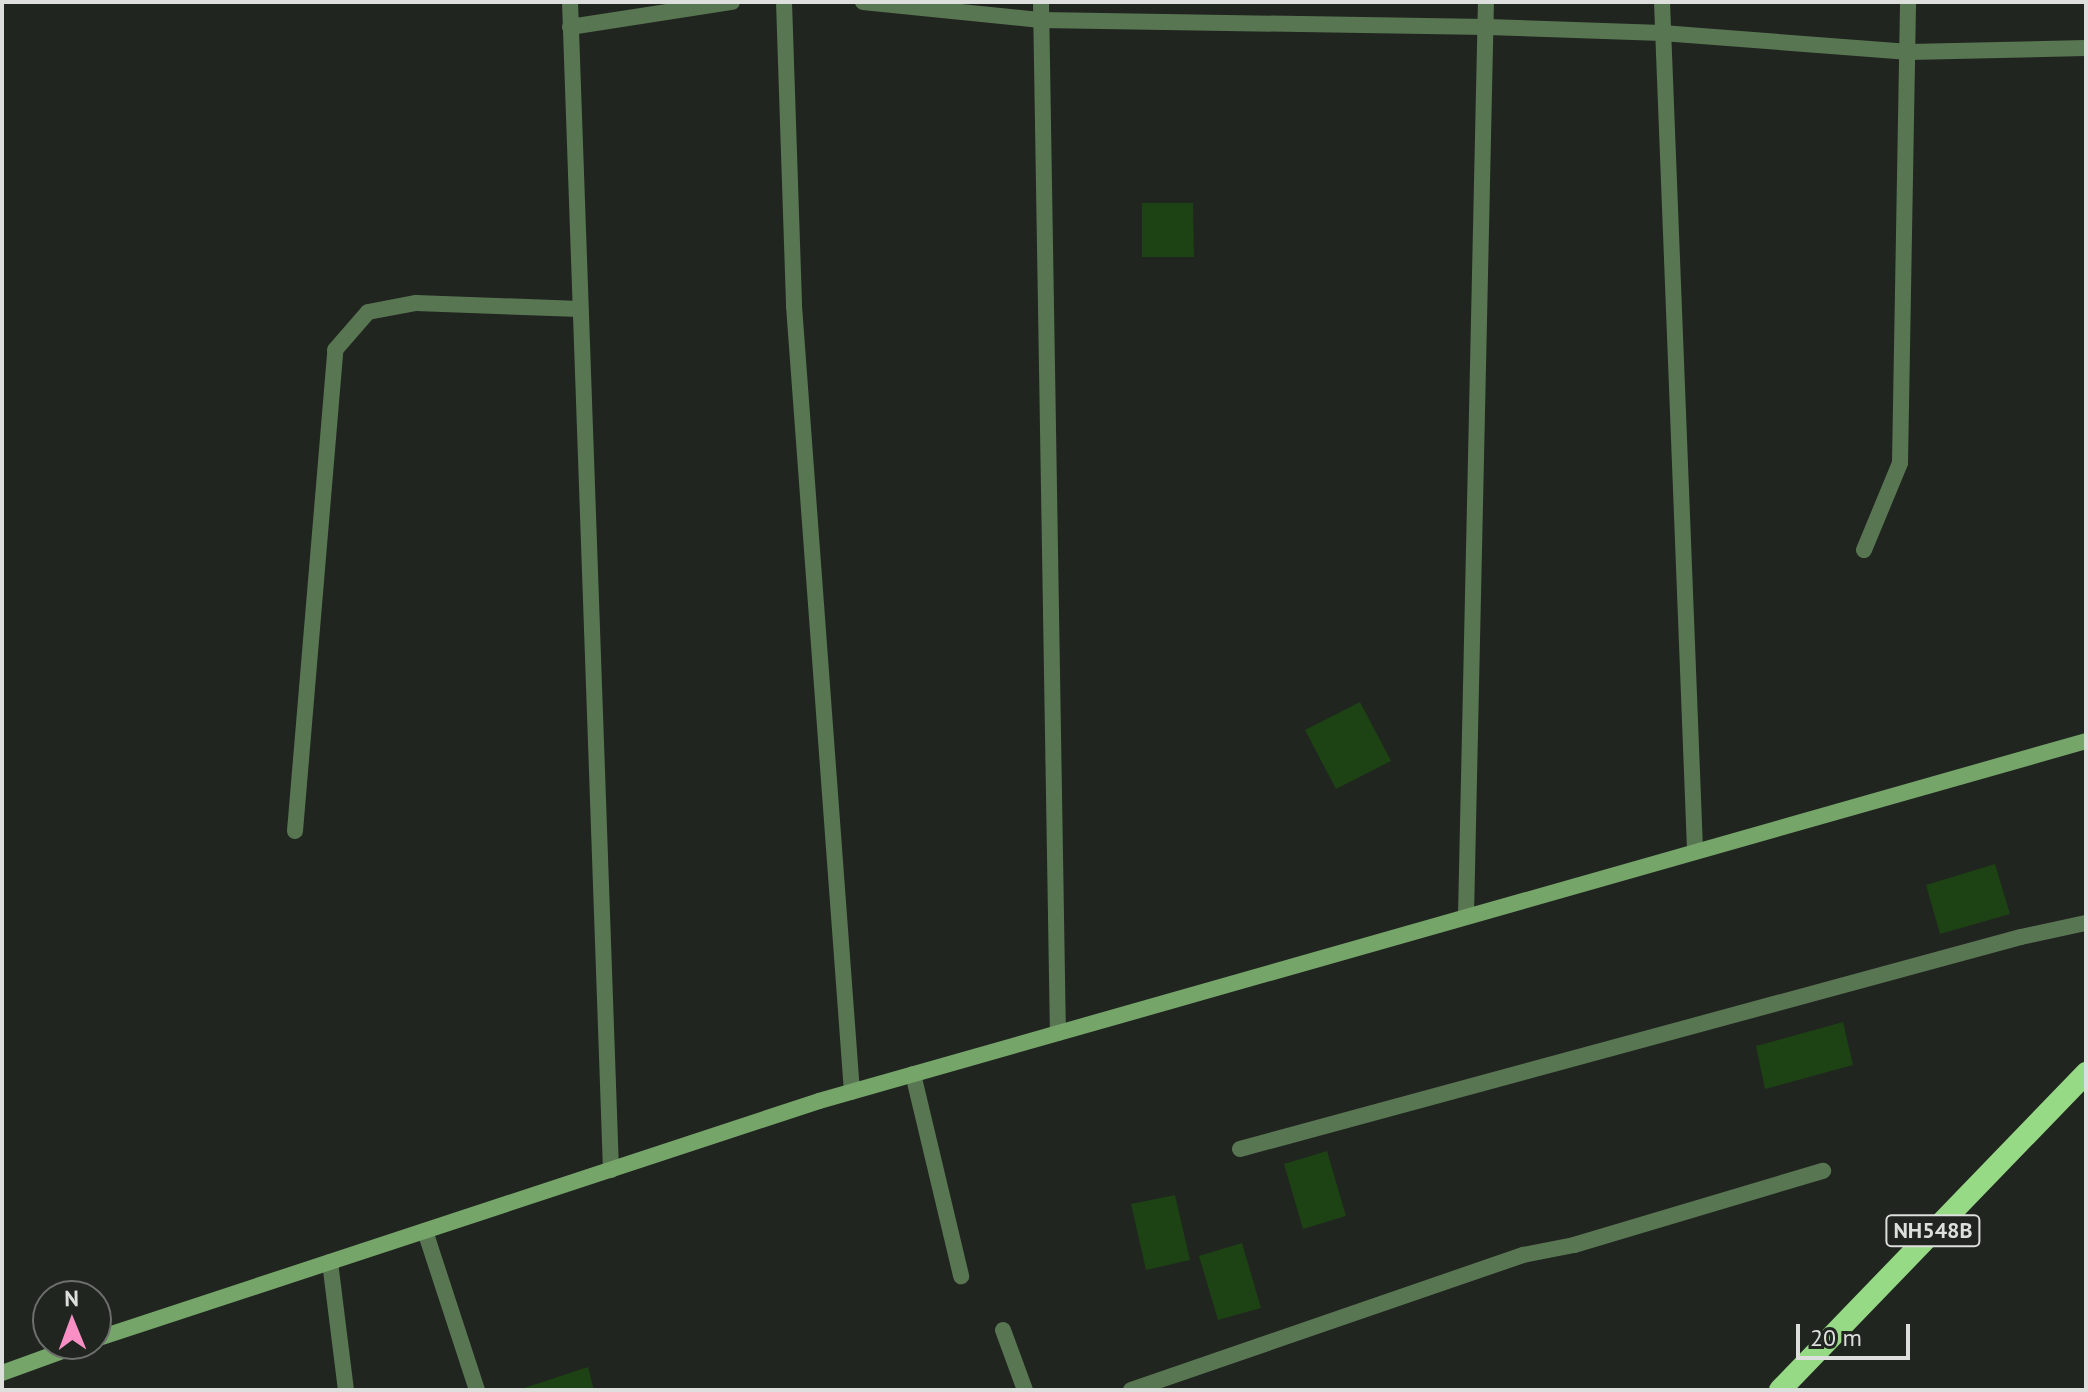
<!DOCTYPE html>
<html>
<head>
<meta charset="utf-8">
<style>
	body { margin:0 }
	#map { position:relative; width:2088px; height:1392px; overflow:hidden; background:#212520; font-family:"PT Sans",sans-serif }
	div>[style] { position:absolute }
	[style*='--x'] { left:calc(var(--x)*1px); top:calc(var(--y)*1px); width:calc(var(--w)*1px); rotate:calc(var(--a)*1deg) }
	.building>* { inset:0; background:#1d4213 }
	.minor>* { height:16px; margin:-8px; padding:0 8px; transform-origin:8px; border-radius:8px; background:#597652 }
	.secondary>* { height:16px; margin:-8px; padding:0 8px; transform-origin:8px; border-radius:8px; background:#76a56a }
	.trunk>* { height:22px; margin:-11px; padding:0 11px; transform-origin:11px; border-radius:11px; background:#96da86 }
	span { translate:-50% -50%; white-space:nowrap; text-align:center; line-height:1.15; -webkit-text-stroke:7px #212520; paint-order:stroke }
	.shield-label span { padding:2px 6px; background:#212520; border:2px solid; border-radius:6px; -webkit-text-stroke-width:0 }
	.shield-label { font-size:22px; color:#dddfdd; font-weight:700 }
	.frame { position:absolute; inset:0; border:4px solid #dddfdd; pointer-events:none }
	.north { position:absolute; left:32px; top:1280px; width:80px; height:80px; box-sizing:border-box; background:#212520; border:2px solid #6c6f6c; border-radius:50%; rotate:359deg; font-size:22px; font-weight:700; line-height:32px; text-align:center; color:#dddfdd }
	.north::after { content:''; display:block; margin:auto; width:28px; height:36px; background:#fa8fc6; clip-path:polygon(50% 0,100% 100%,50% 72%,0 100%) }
	.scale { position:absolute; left:1796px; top:1324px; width:114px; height:36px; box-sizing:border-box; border:4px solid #dddfdd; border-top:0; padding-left:10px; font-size:24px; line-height:28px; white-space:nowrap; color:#dddfdd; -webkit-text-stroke:6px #212520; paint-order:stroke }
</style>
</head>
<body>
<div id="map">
	<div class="building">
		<div style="clip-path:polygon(1142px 203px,1193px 203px,1194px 257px,1142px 257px)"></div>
		<div style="clip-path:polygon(1360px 702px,1391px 761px,1336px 789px,1305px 730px)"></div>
		<div style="clip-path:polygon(1995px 864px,2010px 914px,1940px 934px,1926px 885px)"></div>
		<div style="clip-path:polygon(1843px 1022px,1853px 1065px,1765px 1089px,1756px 1046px)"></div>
		<div style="clip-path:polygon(1327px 1151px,1346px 1216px,1303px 1229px,1284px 1164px)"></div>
		<div style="clip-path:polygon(1175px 1195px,1190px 1260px,1146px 1270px,1131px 1204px)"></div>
		<div style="clip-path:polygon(1242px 1243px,1261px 1308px,1218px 1320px,1199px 1256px)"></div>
		<div style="clip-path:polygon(588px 1367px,594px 1390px,521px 1390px,521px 1389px)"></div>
	</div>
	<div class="minor">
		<div style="--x:570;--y:2;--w:1169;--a:87.99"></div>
		<div style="--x:784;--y:2;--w:304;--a:88.1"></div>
		<div style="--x:794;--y:306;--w:788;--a:85.78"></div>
		<div style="--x:863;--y:2;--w:179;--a:5.8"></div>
		<div style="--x:1041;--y:20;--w:446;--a:0.9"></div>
		<div style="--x:1487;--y:27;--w:175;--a:2"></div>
		<div style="--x:1662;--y:33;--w:248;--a:4.4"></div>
		<div style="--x:1909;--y:52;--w:177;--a:-1.3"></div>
		<div style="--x:1041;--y:2;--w:1031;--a:89.06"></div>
		<div style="--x:1662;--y:2;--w:849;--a:87.77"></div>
		<div style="--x:570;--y:27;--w:164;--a:-8.8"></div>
		<div style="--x:1864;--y:550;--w:94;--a:-67.5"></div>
		<div style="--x:1900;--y:463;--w:461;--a:-89"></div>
		<div style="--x:295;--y:831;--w:483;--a:-85.2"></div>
		<div style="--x:335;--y:350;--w:50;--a:-49"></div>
		<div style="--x:368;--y:312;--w:49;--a:-10.6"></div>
		<div style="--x:416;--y:303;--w:164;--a:2.1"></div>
		<div style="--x:1466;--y:916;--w:914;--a:-88.75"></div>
		<div style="--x:913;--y:1074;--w:208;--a:76.6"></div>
		<div style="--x:1240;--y:1149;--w:809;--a:-15.19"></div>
		<div style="--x:2021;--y:937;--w:66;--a:-12.2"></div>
		<div style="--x:425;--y:1231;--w:167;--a:71.9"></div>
		<div style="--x:330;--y:1262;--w:129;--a:82.9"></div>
		<div style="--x:1003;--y:1330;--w:64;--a:69.9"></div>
		<div style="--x:1131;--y:1390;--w:415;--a:-19"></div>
		<div style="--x:1523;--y:1255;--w:52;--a:-11.1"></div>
		<div style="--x:1574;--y:1245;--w:260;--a:-16.6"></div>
	</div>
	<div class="secondary">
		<div style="--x:96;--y:1339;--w:761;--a:-18.22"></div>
		<div style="--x:819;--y:1101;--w:1317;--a:-15.86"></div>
		<div style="--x:2;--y:1373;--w:85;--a:-19.9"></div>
	</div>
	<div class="trunk">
		<div style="--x:1780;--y:1390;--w:441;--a:-46"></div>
	</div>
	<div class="shield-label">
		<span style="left:1933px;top:1231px">NH548B</span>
	</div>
	<div class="frame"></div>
	<div class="north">N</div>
	<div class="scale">20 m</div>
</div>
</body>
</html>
